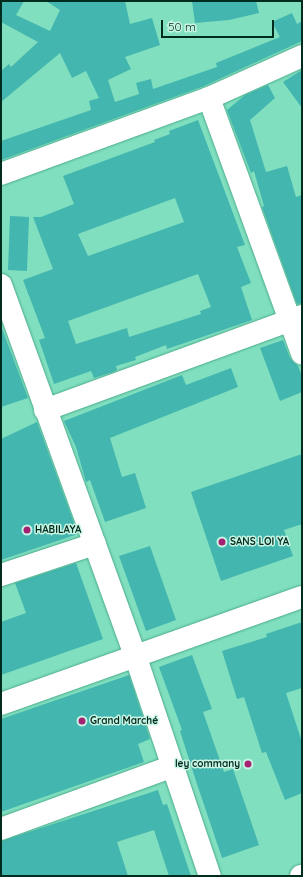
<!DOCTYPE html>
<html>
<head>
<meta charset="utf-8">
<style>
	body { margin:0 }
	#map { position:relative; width:303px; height:877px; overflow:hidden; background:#80dfbe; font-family:Quicksand,sans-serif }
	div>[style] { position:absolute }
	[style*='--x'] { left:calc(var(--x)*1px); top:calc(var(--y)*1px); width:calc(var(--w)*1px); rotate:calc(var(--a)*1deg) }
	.building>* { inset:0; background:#43b6af }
	.roads { filter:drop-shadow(0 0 1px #4aab8c) drop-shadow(0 0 1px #4aab8c) }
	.minor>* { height:22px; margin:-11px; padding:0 11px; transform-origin:11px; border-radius:11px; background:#fff }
	.major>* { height:22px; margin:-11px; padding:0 11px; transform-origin:11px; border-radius:11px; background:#fff }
	.dots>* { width:11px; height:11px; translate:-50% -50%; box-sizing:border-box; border:2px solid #c9f6e4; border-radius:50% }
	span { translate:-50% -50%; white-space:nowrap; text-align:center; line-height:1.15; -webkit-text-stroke:3px #c9f6e4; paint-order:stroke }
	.poi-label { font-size:10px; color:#002b1f; font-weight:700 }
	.left { translate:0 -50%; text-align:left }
	.right { translate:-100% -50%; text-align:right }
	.frame { position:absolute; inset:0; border:2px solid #002b1f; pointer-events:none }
	.scale { position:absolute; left:161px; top:20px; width:113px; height:18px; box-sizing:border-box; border:2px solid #002b1f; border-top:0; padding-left:5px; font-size:12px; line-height:14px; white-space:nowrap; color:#002b1f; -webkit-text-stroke:3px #c9f6e4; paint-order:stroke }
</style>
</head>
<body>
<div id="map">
	<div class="building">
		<div style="clip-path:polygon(1px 1px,24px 1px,16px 15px,50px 31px,60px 10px,46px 1px,125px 1px,130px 24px,152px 18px,160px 45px,125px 57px,131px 69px,108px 80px,115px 102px,139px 94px,136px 83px,151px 79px,153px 89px,217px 67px,216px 63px,280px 37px,272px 22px,292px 13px,297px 24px,302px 21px,302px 41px,204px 86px,1px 160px,1px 141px,91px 110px,89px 101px,99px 98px,86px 71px,72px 78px,60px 53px,1px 102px,1px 71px,9px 64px,11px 67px,38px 42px,1px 22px)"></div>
		<div style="clip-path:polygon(192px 1px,256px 1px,259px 13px,229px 20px,195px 23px)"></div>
		<div style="clip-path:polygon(302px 70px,302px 108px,283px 82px)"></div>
		<div style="clip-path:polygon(268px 85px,275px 98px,250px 120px,266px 172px,287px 166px,296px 197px,302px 195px,302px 303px,297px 304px,262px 207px,264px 206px,254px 171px,251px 173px,227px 110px,245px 95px)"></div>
		<div style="clip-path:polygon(evenodd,198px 120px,245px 245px,237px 247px,251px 283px,241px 287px,252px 320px,167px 349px,166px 345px,135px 357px,136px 360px,116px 366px,117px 370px,113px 372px,94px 378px,91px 371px,54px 384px,39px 340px,45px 338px,23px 280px,53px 269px,33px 217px,41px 217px,74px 204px,63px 176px,155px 142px,154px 140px,170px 134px,169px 131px,198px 120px,175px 198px,184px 222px,88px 256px,78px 234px,175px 198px,198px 120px,198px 274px,211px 307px,200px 311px,201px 314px,129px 337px,127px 328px,76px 344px,68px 321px,198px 274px)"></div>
		<div style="clip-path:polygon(10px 216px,29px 217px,27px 271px,8px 270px)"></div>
		<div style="clip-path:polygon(1px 326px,28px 398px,1px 407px)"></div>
		<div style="clip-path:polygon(283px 340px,290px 358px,298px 366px,302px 376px,302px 392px,280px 401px,260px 348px)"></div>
		<div style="clip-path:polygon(231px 368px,238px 387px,110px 438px,122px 477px,135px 473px,146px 508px,105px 522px,90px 480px,86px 482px,76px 447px,64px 421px,182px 375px,186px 385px)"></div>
		<div style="clip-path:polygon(37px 422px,78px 534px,1px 560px,1px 439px)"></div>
		<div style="clip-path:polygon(302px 454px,302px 524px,284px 530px,293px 556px,221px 581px,191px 492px)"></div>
		<div style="clip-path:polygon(150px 546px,176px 620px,146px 631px,119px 556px)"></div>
		<div style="clip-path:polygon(76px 563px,103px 639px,1px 675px,1px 622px,26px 613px,15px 583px)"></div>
		<div style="clip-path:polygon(302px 622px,302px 688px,286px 693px,302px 742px,302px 793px,285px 800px,266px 752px,262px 753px,244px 697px,237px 699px,222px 651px,267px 637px,266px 634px)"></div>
		<div style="clip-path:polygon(192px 655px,212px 709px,203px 712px,224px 772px,233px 769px,259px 845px,222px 858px,196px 781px,180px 731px,182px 730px,159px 667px)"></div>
		<div style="clip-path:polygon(129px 675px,150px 739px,138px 744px,144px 762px,1px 812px,1px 719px)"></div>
		<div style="clip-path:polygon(158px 790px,163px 805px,167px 804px,191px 876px,169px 876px,154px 830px,117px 842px,128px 876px,1px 876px,1px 841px)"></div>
	</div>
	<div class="roads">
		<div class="minor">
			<div style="--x:209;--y:98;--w:272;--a:70"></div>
			<div style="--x:1;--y:174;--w:221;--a:-20.1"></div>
			<div style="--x:209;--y:98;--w:102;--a:-24.3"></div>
			<div style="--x:1;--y:285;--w:390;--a:70.1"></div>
			<div style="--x:134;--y:652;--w:237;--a:71.3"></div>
			<div style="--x:45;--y:410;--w:274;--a:-20.1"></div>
			<div style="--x:1;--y:575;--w:99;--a:-18.3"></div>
			<div style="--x:1;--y:829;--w:183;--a:-20.1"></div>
		</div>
		<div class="major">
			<div style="--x:1;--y:704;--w:319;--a:-19.6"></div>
			<div style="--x:301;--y:876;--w:1;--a:0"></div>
		</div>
	</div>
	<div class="dots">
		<div style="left:27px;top:530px;background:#a42271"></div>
		<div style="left:222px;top:542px;background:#a42271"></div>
		<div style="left:82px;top:721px;background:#a42271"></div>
		<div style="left:248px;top:764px;background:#a42271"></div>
	</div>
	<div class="poi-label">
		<span class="left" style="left:35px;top:530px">HABILAYA</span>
		<span class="left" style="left:230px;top:542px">SANS LOI YA</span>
		<span class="left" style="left:90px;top:721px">Grand Marché</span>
		<span class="right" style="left:240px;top:764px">ley commany</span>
	</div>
	<div class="frame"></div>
	<div class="scale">50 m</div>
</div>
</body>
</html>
